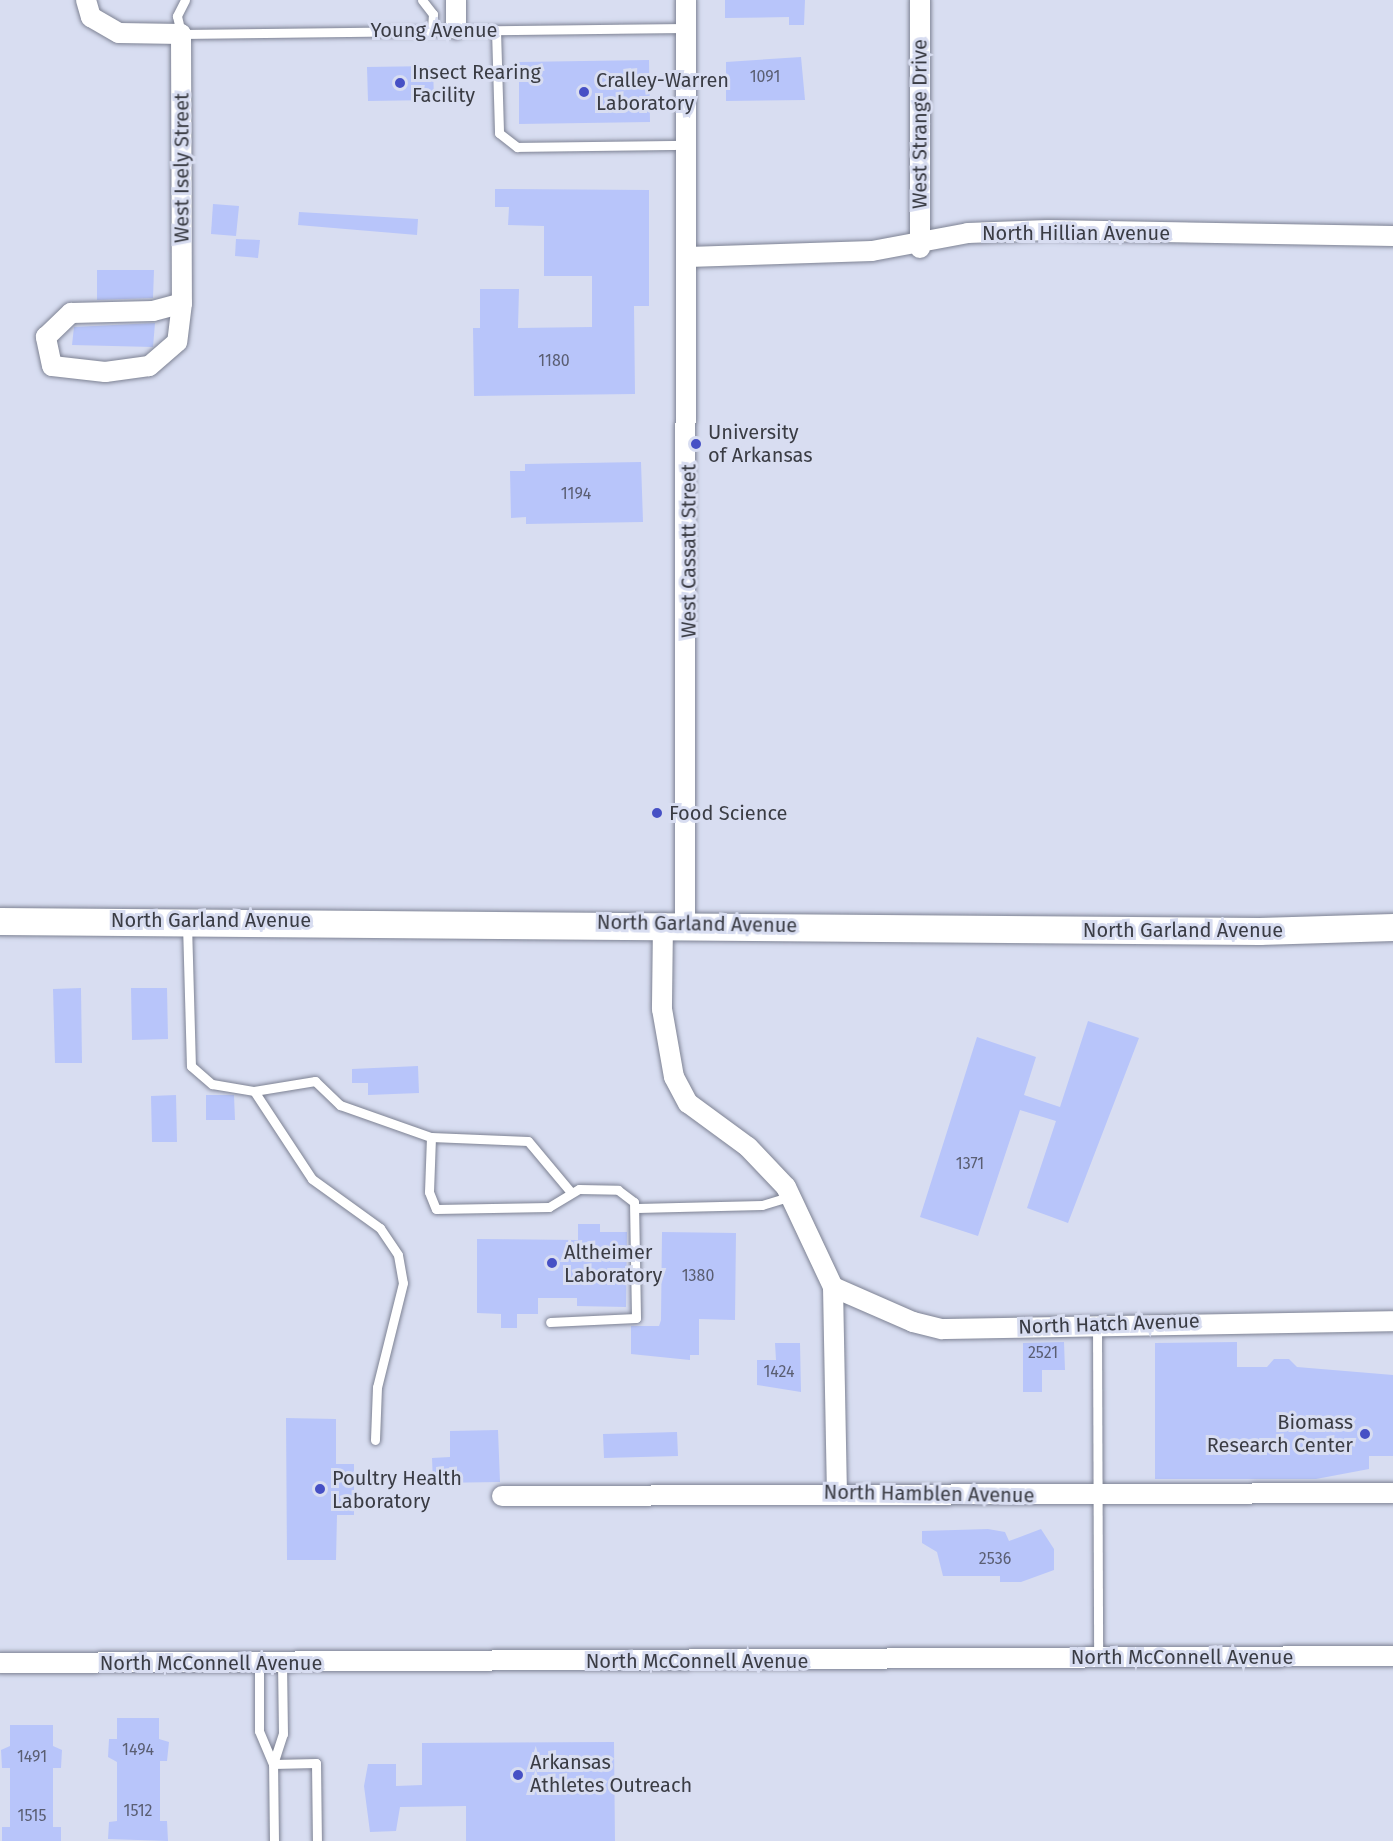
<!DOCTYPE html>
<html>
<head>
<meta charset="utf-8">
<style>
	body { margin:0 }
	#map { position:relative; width:1393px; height:1841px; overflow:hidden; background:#d8ddf1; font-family:"Fira Sans",sans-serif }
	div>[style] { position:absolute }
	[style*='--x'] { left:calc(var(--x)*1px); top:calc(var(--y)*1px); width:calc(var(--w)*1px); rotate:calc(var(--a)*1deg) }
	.building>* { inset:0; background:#b8c5fa }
	.roads { filter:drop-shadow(0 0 2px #7d8293) drop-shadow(0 0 2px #7d8293) }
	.lane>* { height:9px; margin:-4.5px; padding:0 4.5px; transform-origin:4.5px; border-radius:4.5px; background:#fff }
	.street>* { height:20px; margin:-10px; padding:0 10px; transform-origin:10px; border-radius:10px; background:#fff }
	.secondary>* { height:27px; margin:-13.5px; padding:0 13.5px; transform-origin:13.5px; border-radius:13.5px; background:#fff }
	.dots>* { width:16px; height:16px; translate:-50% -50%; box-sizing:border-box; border:3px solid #d8ddf1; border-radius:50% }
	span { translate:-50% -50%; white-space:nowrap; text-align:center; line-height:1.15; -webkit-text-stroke:6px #d8ddf1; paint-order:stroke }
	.number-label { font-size:16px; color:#5a5e72 }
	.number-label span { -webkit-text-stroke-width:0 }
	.street-label { font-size:20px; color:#3a3c44 }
	.poi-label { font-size:20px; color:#3a3c44 }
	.left { translate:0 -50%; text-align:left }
	.right { translate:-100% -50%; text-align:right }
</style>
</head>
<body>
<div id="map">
	<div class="building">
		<div style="clip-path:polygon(725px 0,805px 0,804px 25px,789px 25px,789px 17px,725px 18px)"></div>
		<div style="clip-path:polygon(801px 57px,805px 100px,726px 101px,726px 62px)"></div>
		<div style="clip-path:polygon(649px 60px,650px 122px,519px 124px,519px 62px)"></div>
		<div style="clip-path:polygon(433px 66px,434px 100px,368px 101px,367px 67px)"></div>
		<div style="clip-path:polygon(495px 189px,649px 190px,649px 306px,634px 306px,635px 394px,474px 396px,473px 328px,480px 328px,480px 289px,519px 289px,518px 328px,592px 327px,592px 276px,544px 276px,544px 226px,508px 225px,509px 207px,495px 207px)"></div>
		<div style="clip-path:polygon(213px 204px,239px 206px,236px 236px,211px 234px)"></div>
		<div style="clip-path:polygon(299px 212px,418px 219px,417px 235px,298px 225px)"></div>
		<div style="clip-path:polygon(236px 239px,260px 240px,258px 258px,235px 256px)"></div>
		<div style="clip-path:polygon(97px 270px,154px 270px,153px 298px,97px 300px)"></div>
		<div style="clip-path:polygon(155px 323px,153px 347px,72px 345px,74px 327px)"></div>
		<div style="clip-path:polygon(641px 462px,643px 522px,526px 524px,526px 517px,511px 518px,510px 471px,525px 471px,525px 464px)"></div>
		<div style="clip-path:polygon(81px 988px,82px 1063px,55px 1063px,53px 989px)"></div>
		<div style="clip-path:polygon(131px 988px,167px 988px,168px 1039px,132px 1040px)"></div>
		<div style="clip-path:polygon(1088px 1021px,1139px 1038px,1068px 1223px,1027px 1208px,1056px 1121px,1020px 1110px,978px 1236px,920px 1217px,977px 1037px,1036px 1057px,1024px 1095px,1060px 1107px)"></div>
		<div style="clip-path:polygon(418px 1066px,419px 1093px,368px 1095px,368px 1083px,352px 1083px,352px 1069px)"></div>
		<div style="clip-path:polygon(176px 1095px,177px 1142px,152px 1142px,151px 1096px)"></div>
		<div style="clip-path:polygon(206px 1095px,234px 1095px,235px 1120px,206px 1120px)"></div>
		<div style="clip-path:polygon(578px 1224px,600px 1224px,600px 1232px,627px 1232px,626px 1307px,577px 1306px,577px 1298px,538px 1298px,538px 1314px,517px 1314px,517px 1328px,501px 1328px,501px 1314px,477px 1313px,477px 1239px,578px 1240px)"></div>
		<div style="clip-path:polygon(662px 1232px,736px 1233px,735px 1320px,699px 1319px,699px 1355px,690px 1355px,690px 1360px,631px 1354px,631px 1326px,659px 1326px,661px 1320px)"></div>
		<div style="clip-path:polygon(1064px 1342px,1065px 1370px,1042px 1370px,1042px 1392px,1023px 1392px,1023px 1343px)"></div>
		<div style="clip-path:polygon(1237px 1342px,1237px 1367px,1267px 1367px,1274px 1359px,1289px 1359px,1297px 1367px,1393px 1375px,1393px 1456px,1369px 1456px,1369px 1469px,1316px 1479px,1155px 1479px,1155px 1343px)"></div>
		<div style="clip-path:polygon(775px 1343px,800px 1343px,801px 1392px,757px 1385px,757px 1360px,776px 1360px)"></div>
		<div style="clip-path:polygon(286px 1418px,336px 1419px,336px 1464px,354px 1464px,354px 1515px,337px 1515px,336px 1560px,287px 1560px)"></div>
		<div style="clip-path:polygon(498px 1430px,500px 1482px,433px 1483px,432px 1458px,450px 1457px,450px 1431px)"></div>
		<div style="clip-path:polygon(677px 1432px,678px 1456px,604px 1458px,603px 1434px)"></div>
		<div style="clip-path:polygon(988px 1529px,1005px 1532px,1009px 1541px,1041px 1529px,1054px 1549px,1054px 1570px,1021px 1582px,1000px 1582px,1000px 1576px,943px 1576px,937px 1552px,922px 1543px,922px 1531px)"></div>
		<div style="clip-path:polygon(117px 1718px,159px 1718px,159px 1739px,169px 1742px,167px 1761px,160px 1761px,160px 1821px,167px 1821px,168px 1841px,108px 1839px,109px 1822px,117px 1821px,117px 1762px,108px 1757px,109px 1739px,117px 1739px)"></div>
		<div style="clip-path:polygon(10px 1725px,53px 1725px,53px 1746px,62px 1750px,61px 1768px,53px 1768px,53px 1827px,61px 1827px,61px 1841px,2px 1841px,2px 1827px,10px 1827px,10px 1768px,2px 1768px,1px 1750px,10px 1746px)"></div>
		<div style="clip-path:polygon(614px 1742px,615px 1841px,466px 1841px,466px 1806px,400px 1807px,396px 1831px,370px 1832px,364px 1786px,368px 1764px,396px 1764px,396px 1786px,422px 1785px,422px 1743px)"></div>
	</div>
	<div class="roads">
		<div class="lane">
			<div style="--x:185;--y:0;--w:18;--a:117"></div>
			<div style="--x:177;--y:16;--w:18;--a:77"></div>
			<div style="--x:181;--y:34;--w:505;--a:-0.68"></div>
			<div style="--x:422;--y:0;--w:18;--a:52"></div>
			<div style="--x:433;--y:14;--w:15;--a:94"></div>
			<div style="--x:496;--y:30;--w:103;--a:88.3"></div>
			<div style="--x:499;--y:133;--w:23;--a:38"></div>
			<div style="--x:517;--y:147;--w:170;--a:-0.7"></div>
			<div style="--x:187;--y:924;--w:142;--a:88.4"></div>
			<div style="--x:191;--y:1066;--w:28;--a:41"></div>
			<div style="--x:212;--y:1084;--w:43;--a:9.5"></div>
			<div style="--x:254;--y:1091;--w:105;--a:56.6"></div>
			<div style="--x:312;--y:1179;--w:84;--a:35.8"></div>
			<div style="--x:380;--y:1228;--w:32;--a:56"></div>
			<div style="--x:398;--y:1255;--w:28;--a:80"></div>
			<div style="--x:403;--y:1283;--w:107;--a:104"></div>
			<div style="--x:377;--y:1387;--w:53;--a:92.2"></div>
			<div style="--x:254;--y:1091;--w:62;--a:-9.3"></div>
			<div style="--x:315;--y:1081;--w:35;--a:44"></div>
			<div style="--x:340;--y:1105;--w:96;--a:19.4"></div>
			<div style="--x:431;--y:1137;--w:97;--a:2.4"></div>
			<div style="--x:528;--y:1141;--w:65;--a:50"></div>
			<div style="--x:431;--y:1137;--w:55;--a:92.1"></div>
			<div style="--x:429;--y:1192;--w:18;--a:68"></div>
			<div style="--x:436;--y:1209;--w:113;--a:-1"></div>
			<div style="--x:549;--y:1207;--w:35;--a:-31"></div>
			<div style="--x:579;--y:1189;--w:39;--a:1"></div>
			<div style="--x:618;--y:1190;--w:20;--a:37"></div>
			<div style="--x:634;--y:1202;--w:116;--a:89"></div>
			<div style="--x:636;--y:1318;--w:86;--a:177.3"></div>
			<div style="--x:637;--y:1208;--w:125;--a:-1.4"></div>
			<div style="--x:762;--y:1205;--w:30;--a:-17"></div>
			<div style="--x:1097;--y:1324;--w:334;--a:89.8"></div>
			<div style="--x:259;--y:1664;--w:67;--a:90"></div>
			<div style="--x:259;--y:1731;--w:36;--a:67"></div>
			<div style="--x:273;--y:1764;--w:43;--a:-1.3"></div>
			<div style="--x:316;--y:1763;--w:78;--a:89.3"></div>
			<div style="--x:274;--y:1841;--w:77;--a:-90.7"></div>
			<div style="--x:273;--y:1764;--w:32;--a:-72"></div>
			<div style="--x:283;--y:1734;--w:70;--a:-90.8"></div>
		</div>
		<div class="street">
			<div style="--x:86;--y:0;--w:18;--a:74"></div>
			<div style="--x:91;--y:17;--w:32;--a:30"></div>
			<div style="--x:119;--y:33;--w:62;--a:0.9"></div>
			<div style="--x:181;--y:34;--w:269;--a:89.8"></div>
			<div style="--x:182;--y:303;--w:39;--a:97"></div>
			<div style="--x:177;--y:342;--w:37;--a:139"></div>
			<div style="--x:149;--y:366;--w:44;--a:172.2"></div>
			<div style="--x:105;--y:372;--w:53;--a:-173.5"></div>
			<div style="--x:52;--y:366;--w:30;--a:-102"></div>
			<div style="--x:46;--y:337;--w:35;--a:-44"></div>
			<div style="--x:71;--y:313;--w:82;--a:-1.4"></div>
			<div style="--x:153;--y:311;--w:30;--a:-15"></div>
			<div style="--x:456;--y:0;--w:29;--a:90"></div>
			<div style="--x:920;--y:0;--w:248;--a:90"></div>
			<div style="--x:688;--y:257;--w:184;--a:-1.9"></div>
			<div style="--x:872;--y:251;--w:98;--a:-10.6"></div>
			<div style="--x:968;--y:233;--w:80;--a:-2.1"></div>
			<div style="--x:1048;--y:230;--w:345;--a:1"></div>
			<div style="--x:663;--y:923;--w:86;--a:90.7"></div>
			<div style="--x:662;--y:1009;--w:69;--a:80"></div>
			<div style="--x:674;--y:1077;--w:30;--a:62"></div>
			<div style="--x:688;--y:1103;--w:74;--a:36.3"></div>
			<div style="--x:748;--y:1147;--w:55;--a:46.5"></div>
			<div style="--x:786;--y:1187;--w:110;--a:64.8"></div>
			<div style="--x:833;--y:1287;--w:205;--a:88.9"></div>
			<div style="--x:685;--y:923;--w:923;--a:-89.94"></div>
			<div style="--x:833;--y:1287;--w:87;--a:23.6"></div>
			<div style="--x:913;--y:1322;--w:30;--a:14"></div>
			<div style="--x:942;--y:1329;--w:451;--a:-1"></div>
			<div style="--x:502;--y:1496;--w:891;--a:-0.19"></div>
			<div style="--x:0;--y:1663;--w:1393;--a:-0.29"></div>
		</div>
		<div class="secondary">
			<div style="--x:0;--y:921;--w:1259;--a:0.46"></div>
			<div style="--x:1259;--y:931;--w:134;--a:-1.7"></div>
		</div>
	</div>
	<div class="dots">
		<div style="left:400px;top:83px;background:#4650c5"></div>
		<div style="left:584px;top:92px;background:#4650c5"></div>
		<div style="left:696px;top:444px;background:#4650c5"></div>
		<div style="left:657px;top:813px;background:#4650c5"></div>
		<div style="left:552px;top:1263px;background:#4650c5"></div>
		<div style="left:1365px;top:1434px;background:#4650c5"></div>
		<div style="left:320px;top:1489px;background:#4650c5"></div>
		<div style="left:518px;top:1775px;background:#4650c5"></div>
	</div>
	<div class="number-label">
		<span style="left:765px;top:77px">1091</span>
		<span style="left:554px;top:361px">1180</span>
		<span style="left:576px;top:494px">1194</span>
		<span style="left:970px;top:1164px">1371</span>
		<span style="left:698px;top:1276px">1380</span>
		<span style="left:1043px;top:1353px">2521</span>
		<span style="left:779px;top:1372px">1424</span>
		<span style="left:995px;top:1559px">2536</span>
		<span style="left:138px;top:1750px">1494</span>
		<span style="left:32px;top:1757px">1491</span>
		<span style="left:138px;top:1811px">1512</span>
		<span style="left:32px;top:1816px">1515</span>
	</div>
	<div class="street-label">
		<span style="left:434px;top:30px">Young Avenue</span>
		<span style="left:920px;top:124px;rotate:-90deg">West Strange Drive</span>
		<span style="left:182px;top:168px;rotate:-90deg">West Isely Street</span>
		<span style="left:1076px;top:233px">North Hillian Avenue</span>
		<span style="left:689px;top:551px;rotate:-90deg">West Cassatt Street</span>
		<span style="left:211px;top:920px">North Garland Avenue</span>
		<span style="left:697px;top:924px;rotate:1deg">North Garland Avenue</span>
		<span style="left:1183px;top:930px">North Garland Avenue</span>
		<span style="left:1109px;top:1324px;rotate:-2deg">North Hatch Avenue</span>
		<span style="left:929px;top:1494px;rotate:1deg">North Hamblen Avenue</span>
		<span style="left:1182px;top:1657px">North McConnell Avenue</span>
		<span style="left:697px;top:1661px">North McConnell Avenue</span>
		<span style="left:211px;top:1663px">North McConnell Avenue</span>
	</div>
	<div class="poi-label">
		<span class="left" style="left:412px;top:84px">Insect Rearing<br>Facility</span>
		<span class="left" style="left:596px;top:92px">Cralley-Warren<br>Laboratory</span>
		<span class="left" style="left:708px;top:444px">University<br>of Arkansas</span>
		<span class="left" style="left:669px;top:813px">Food Science</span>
		<span class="left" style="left:564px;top:1264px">Altheimer<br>Laboratory</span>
		<span class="right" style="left:1353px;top:1434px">Biomass<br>Research Center</span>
		<span class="left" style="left:332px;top:1490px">Poultry Health<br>Laboratory</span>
		<span class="left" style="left:530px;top:1774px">Arkansas<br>Athletes Outreach</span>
	</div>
</div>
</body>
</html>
